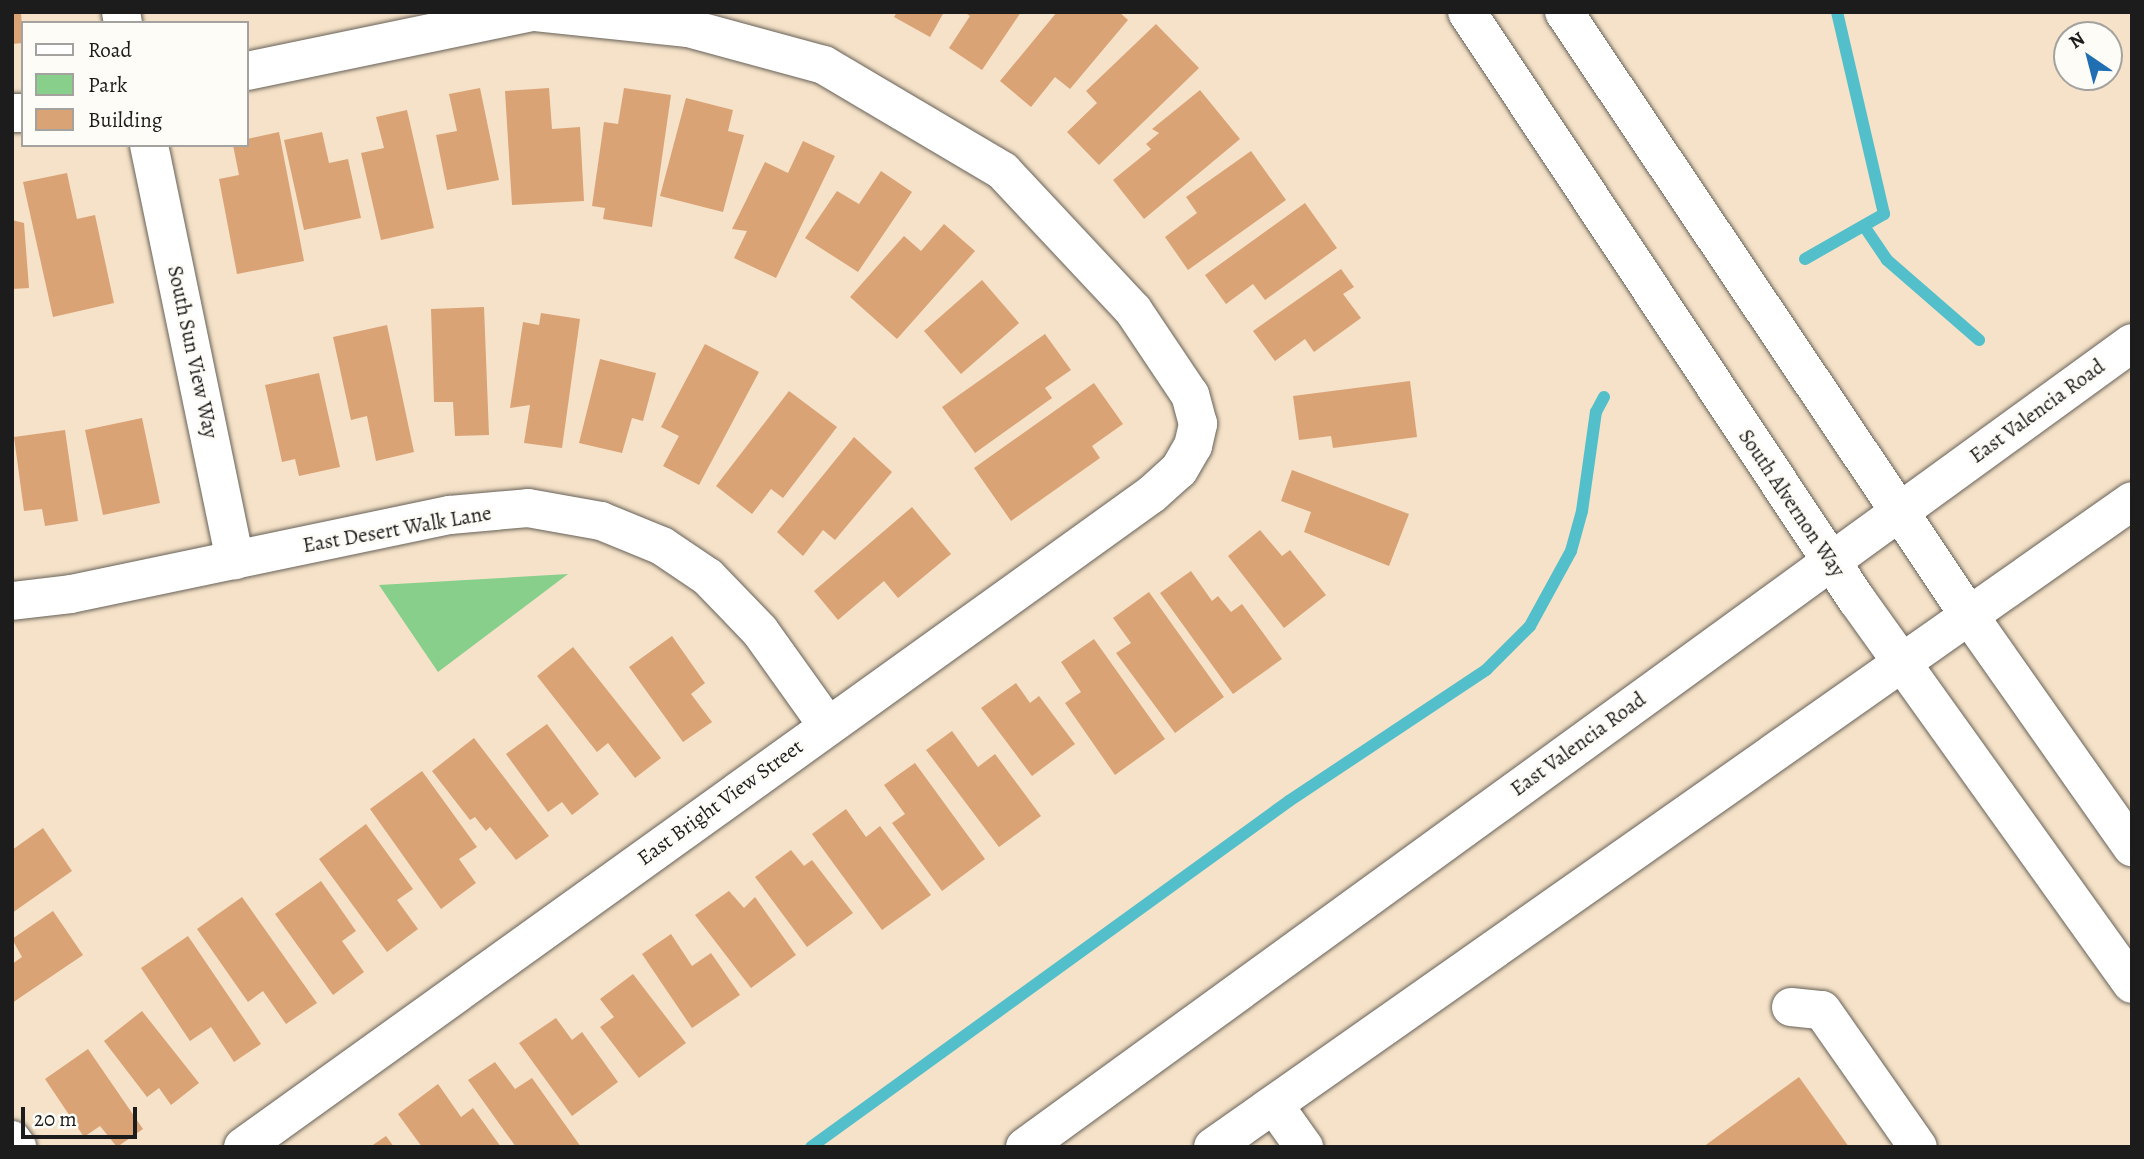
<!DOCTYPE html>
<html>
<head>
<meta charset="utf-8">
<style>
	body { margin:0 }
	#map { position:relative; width:2144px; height:1159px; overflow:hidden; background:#f5e2c8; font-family:Alegreya,serif }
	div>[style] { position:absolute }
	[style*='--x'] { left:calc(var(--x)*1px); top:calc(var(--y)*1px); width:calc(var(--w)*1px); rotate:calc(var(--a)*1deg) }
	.green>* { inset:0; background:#87cf8b }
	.stream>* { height:12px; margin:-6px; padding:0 6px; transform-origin:6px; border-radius:6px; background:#52bfca }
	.building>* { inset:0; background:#daa375 }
	.roads { filter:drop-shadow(0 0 2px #686158) drop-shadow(0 0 2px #686158) }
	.minor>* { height:38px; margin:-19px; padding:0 19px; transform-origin:19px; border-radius:19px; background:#fff }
	.major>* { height:38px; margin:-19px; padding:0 19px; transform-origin:19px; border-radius:19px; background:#fff }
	span { translate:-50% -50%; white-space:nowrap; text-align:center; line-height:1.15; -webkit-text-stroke:6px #fdfcf7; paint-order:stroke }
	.street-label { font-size:21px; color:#1c1c1c }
	.frame { position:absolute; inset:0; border:14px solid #1c1c1c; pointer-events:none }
	.legend { position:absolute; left:21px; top:21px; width:228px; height:126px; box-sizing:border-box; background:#fdfcf7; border:2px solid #a3a29f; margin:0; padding:9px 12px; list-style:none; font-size:21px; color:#1c1c1c }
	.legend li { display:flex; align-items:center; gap:14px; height:35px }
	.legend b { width:35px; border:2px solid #a3a29f }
	.north { position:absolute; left:2053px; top:21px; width:70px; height:70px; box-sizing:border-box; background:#fdfcf7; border:2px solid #a3a29f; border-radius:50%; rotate:325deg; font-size:19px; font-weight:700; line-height:28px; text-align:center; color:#1c1c1c }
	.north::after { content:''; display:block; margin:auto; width:24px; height:32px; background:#1f6fb2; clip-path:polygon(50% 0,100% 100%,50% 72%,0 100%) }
	.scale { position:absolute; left:21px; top:1107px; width:116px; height:32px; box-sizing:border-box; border:4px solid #1c1c1c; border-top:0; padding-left:9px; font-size:21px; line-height:24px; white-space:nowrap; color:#1c1c1c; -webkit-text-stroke:5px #fdfcf7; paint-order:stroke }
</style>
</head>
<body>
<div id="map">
	<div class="green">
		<div style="clip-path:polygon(568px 574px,438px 672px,379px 585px)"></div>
	</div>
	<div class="stream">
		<div style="--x:1864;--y:226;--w:41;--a:55.9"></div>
		<div style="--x:1887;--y:260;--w:122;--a:41"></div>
		<div style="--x:1805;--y:259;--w:91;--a:-29.7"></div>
		<div style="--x:1884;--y:214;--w:207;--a:-103.1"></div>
		<div style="--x:811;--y:1147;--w:590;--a:-35.9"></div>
		<div style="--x:1289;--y:801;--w:237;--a:-33.6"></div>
		<div style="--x:1486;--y:670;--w:62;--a:-45"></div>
		<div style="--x:1530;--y:626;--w:85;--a:-61.3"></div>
		<div style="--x:1571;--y:551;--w:41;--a:-74.6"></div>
		<div style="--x:1582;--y:511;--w:100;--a:-82"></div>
		<div style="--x:1596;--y:412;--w:17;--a:-62"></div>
	</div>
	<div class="building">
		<div style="clip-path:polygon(12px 12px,21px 12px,23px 43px,12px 44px)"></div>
		<div style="clip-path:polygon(897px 12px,944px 12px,930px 37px,894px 17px)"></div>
		<div style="clip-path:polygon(964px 12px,1021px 12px,982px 70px,949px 48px,970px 16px)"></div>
		<div style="clip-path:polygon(1057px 12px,1119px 12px,1128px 20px,1070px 89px,1055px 77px,1031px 107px,1000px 81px)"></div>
		<div style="clip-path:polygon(1156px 24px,1199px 68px,1099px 165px,1067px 132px,1097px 103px,1086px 91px)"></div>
		<div style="clip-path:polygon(480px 88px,499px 180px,447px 190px,436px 135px,457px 131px,449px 94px)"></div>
		<div style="clip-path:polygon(549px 88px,552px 129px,580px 127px,584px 201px,512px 205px,505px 91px)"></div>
		<div style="clip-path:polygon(624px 88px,671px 95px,652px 227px,603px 219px,605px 208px,592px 206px,604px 122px,618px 124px)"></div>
		<div style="clip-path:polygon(1200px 90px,1240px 139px,1144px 219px,1113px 180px,1151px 149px,1146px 144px,1159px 133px,1152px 129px)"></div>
		<div style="clip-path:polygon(686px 98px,733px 110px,728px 131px,744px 135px,723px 212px,660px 196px)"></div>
		<div style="clip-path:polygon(407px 110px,434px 228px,381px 240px,361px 153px,384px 148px,376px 117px)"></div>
		<div style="clip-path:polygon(279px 132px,304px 261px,237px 274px,219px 179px,239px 175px,233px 145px,247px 145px,247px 139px)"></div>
		<div style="clip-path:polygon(322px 132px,329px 163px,348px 159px,361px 218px,304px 230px,284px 140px)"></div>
		<div style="clip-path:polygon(803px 141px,835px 156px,776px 278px,734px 258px,747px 231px,732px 229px,765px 162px,788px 173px)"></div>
		<div style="clip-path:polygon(1251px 151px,1286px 200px,1188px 270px,1165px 237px,1197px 213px,1186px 197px)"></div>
		<div style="clip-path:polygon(881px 171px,912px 192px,858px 272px,805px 238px,837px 191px,859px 204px)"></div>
		<div style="clip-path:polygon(67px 173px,77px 219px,95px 215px,114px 303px,53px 317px,23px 182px)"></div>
		<div style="clip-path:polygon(1305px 203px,1337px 248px,1265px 300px,1253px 284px,1226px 304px,1205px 275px)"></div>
		<div style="clip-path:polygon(12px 220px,24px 223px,29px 288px,12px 289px)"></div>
		<div style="clip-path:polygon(944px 224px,975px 251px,897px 339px,850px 297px,904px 236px,921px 251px)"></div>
		<div style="clip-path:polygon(1341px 269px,1354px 287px,1343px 294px,1361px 318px,1314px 352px,1305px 339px,1275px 361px,1253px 331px)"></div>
		<div style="clip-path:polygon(982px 280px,1019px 323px,961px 374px,924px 331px)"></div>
		<div style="clip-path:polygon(484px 307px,489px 435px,455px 436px,453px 402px,434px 402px,431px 309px)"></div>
		<div style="clip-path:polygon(541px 313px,580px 319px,562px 448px,524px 443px,530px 405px,510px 408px,523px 322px,539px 325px)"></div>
		<div style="clip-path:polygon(387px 325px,414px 452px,376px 461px,367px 416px,351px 420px,333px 337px)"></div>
		<div style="clip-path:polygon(1045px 334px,1071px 370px,1045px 388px,1052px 398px,975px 453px,942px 407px)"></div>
		<div style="clip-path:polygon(705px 344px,759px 372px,699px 485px,663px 466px,679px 436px,661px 427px)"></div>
		<div style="clip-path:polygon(600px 359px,656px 373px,643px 421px,632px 418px,622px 453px,579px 443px)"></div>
		<div style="clip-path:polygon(319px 373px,340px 467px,299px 476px,295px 459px,282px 462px,265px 385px)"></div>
		<div style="clip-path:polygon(1410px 381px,1417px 437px,1333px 448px,1331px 436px,1299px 440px,1293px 396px)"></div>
		<div style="clip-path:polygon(1094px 383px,1123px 424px,1092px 446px,1100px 458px,1011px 521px,974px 468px)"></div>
		<div style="clip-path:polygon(789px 391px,837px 427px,783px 498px,771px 489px,752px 514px,716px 486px)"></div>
		<div style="clip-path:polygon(142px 418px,160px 503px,103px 515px,85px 430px)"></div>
		<div style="clip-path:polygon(65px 430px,78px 521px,45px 526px,42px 509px,24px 511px,14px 437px)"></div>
		<div style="clip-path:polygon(854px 437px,892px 472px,835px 540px,823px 530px,803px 556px,777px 532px)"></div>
		<div style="clip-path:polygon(1292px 470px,1409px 514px,1389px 566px,1304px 532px,1311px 512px,1281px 501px)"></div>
		<div style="clip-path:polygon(912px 507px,951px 554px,898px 598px,884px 581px,838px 620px,814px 591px)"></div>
		<div style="clip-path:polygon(1260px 530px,1282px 556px,1290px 550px,1326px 595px,1284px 628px,1228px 556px)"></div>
		<div style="clip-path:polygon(1191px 571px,1212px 601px,1218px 596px,1231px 612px,1242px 604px,1282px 659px,1233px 694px,1160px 593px)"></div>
		<div style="clip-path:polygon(1149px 592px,1224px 697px,1175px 733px,1116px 653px,1131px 643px,1113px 618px)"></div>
		<div style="clip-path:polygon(672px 636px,705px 683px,691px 694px,712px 722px,683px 742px,629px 667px)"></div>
		<div style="clip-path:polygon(1094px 639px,1165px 739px,1115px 775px,1065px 703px,1081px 692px,1061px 662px)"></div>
		<div style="clip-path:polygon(573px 647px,661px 758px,635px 778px,608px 743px,597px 752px,537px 676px)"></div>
		<div style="clip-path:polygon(1016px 683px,1030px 703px,1039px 696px,1075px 744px,1032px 776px,981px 708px)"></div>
		<div style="clip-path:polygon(547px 724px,599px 794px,572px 815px,562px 802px,548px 812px,506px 754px)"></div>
		<div style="clip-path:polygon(952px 731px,978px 767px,995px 754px,1041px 816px,999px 847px,926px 750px)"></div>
		<div style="clip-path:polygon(474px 738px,549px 836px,516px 860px,490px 827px,486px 831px,475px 817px,470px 820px,432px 771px)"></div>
		<div style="clip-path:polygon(915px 763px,985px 859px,942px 891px,892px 823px,905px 814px,884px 785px)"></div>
		<div style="clip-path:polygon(422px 771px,477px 847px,459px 859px,476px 883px,441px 909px,370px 809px)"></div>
		<div style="clip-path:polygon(846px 809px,866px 837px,880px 826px,931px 895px,882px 930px,812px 834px)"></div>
		<div style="clip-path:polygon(366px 824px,413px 889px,397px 900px,418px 929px,387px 952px,319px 859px)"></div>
		<div style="clip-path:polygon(43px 828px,72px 871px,12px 913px,12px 850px)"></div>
		<div style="clip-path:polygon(791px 850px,804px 866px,812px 860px,853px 913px,807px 947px,755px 877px)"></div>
		<div style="clip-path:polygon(321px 881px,356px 931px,342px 941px,364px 972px,333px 995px,275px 914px)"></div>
		<div style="clip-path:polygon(729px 891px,744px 908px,755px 897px,796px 955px,751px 988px,695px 915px)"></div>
		<div style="clip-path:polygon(242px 897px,317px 1003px,286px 1024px,263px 991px,248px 1002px,197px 929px)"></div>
		<div style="clip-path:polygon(53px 911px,83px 955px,12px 1003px,12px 964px,22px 957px,12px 939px)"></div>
		<div style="clip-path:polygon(671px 934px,692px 966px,711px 953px,740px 995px,692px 1028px,642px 954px)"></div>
		<div style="clip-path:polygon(188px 936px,261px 1044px,234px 1062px,211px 1027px,190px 1041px,141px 968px)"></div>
		<div style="clip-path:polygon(633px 974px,686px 1043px,639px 1078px,600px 1027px,614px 1017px,600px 999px)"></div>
		<div style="clip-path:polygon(142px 1011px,199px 1083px,171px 1105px,159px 1088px,147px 1097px,104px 1041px)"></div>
		<div style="clip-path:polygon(556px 1018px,572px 1040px,582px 1032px,618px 1082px,572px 1116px,519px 1043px)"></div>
		<div style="clip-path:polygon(88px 1049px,143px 1129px,117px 1147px,100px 1126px,84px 1137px,45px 1079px)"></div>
		<div style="clip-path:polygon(495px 1062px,515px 1089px,532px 1078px,581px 1147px,516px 1147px,468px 1080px)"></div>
		<div style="clip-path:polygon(1799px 1077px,1849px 1147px,1703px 1147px)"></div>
		<div style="clip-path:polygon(438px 1084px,461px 1117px,473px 1108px,501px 1147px,422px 1147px,398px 1114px)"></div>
		<div style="clip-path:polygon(386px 1136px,394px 1147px,370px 1147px)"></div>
	</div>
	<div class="roads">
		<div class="minor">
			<div style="--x:121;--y:12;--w:11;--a:80"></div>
			<div style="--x:247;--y:71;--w:291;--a:-11.7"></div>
			<div style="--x:12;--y:113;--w:11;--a:0"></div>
			<div style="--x:149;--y:145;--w:424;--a:78.3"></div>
			<div style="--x:12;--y:601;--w:59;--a:-6.8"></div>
			<div style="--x:71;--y:594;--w:387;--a:-11.8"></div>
			<div style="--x:450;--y:515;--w:78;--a:-5.1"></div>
			<div style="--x:528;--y:508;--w:74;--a:10.1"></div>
			<div style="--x:601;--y:521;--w:66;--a:22.3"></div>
			<div style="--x:662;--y:546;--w:55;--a:34"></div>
			<div style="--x:708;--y:577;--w:75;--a:46.1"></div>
			<div style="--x:760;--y:631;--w:115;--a:54.5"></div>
			<div style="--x:1791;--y:1007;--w:31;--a:6"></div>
			<div style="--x:1822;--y:1010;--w:167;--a:55"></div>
			<div style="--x:1274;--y:1105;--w:52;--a:54.5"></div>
			<div style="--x:12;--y:1140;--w:9;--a:54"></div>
			<div style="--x:243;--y:1147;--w:1119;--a:-35.69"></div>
			<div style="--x:1152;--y:494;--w:36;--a:-42"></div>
			<div style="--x:1179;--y:470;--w:28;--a:-60"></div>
			<div style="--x:1193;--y:446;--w:23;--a:-77"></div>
			<div style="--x:1198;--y:424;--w:30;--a:-105"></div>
			<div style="--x:1190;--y:395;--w:102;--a:-123.8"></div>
			<div style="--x:1133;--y:310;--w:190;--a:-133.1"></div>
			<div style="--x:1003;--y:171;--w:208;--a:-149.4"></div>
			<div style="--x:824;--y:65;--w:141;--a:-164.8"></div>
			<div style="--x:688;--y:28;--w:156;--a:-174.1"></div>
		</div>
		<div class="major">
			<div style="--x:1467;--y:12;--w:706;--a:56.45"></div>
			<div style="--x:1857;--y:600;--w:472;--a:54.4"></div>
			<div style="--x:1564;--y:12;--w:725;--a:56.13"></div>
			<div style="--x:1968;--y:614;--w:285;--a:54.9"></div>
			<div style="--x:1025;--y:1147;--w:1368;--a:-35.99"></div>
			<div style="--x:1213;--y:1147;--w:1123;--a:-35.1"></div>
		</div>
	</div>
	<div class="street-label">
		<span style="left:193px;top:352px;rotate:78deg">South Sun View Way</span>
		<span style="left:2037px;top:411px;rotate:-36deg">East Valencia Road</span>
		<span style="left:1792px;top:503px;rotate:56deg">South Alvernon Way</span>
		<span style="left:397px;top:529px;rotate:-10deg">East Desert Walk Lane</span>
		<span style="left:1578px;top:744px;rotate:-36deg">East Valencia Road</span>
		<span style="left:720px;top:802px;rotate:-36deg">East Bright View Street</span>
	</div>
	<div class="frame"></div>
	<ul class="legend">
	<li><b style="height:9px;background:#fff"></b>Road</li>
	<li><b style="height:19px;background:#87cf8b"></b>Park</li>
	<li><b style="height:19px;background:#daa375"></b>Building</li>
	</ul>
	<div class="north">N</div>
	<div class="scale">20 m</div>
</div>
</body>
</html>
